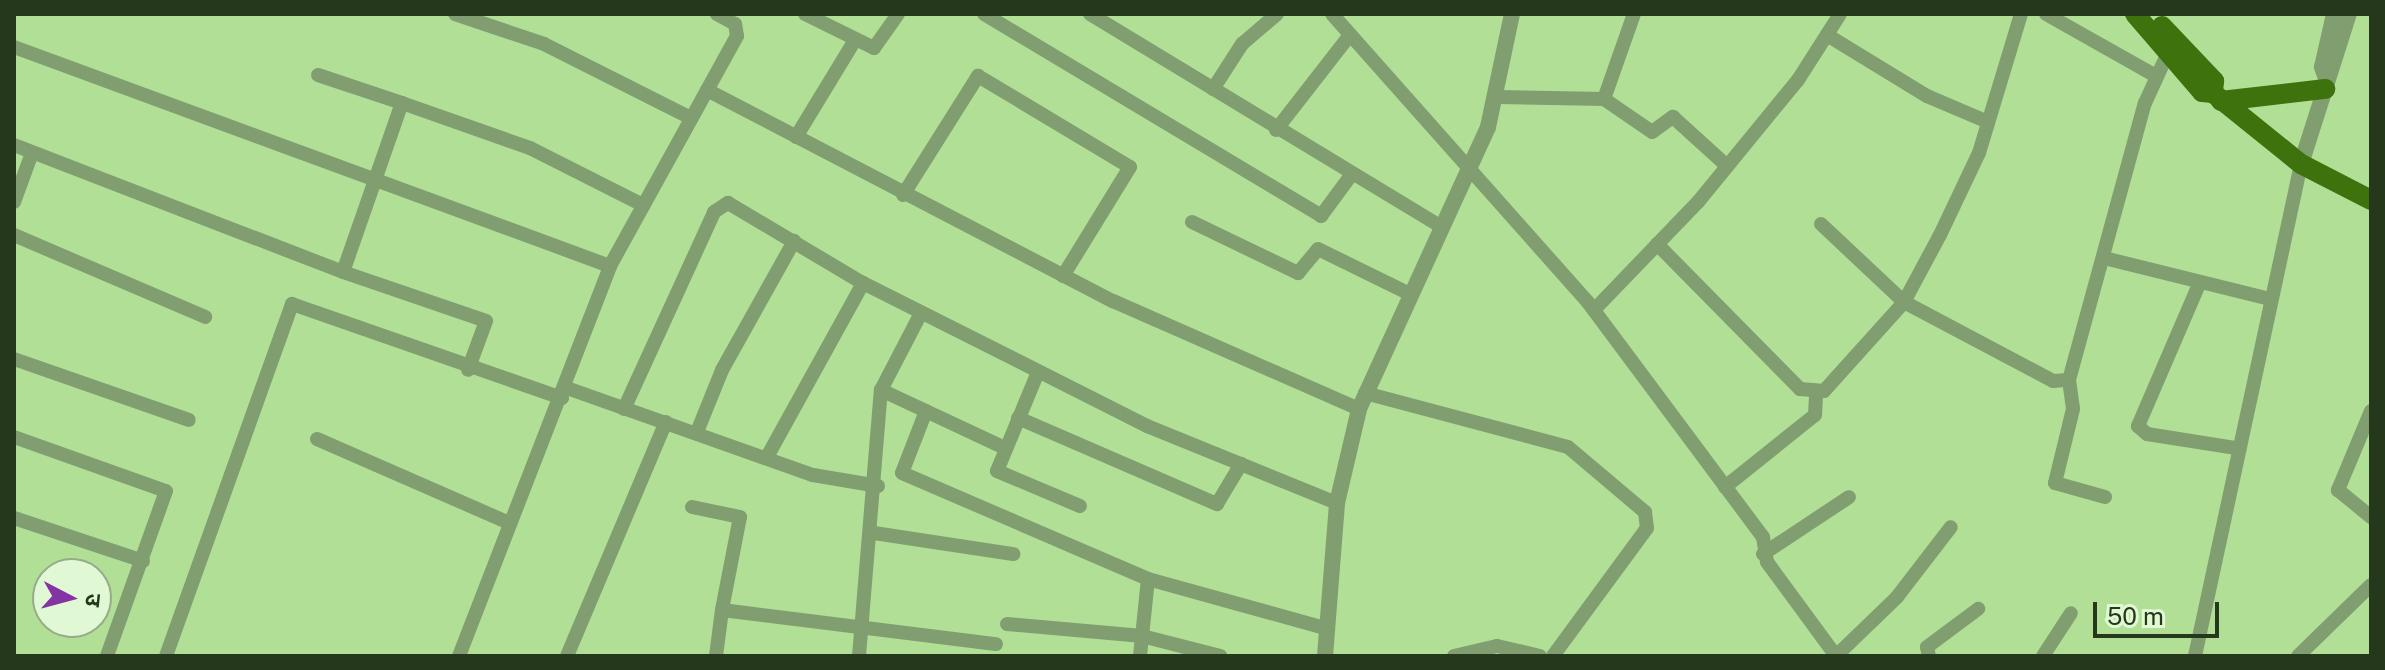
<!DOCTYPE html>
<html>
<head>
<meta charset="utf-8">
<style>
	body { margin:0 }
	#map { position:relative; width:2385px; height:670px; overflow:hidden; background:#b1df96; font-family:"Public Sans","Noto Sans Devanagari",sans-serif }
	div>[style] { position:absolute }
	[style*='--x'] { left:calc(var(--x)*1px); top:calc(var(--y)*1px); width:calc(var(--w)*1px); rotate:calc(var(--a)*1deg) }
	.minor>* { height:14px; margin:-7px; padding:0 7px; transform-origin:7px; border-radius:7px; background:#819e70 }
	.tertiary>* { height:16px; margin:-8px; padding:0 8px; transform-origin:8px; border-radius:8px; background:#819e70 }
	.primary>* { height:20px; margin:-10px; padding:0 10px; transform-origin:10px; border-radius:10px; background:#3d720c }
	span { translate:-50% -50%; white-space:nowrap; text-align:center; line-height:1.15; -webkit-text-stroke:7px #e1f8d4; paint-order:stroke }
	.frame { position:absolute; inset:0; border:16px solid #26381b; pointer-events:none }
	.north { position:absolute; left:32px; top:558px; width:80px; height:80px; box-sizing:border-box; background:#e1f8d4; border:2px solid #96ab8a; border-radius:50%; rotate:96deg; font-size:22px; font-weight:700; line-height:32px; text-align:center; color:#26381b }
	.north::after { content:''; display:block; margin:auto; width:28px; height:36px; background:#8333a3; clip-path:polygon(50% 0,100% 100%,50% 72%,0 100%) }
	.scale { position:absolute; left:2093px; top:602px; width:126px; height:36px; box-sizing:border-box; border:4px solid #26381b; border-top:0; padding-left:10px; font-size:24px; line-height:28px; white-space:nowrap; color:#26381b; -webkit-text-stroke:6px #e1f8d4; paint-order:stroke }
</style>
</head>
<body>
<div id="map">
	<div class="minor">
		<div style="--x:455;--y:14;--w:94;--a:18.6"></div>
		<div style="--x:544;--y:44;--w:165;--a:26.7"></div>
		<div style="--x:805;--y:14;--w:77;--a:26.2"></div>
		<div style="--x:874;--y:48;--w:42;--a:-54.8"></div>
		<div style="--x:984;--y:14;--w:393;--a:30.9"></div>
		<div style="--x:1321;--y:216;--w:52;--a:-53.6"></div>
		<div style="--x:1090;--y:14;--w:409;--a:31.2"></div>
		<div style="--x:1332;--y:14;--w:384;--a:48.4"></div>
		<div style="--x:1587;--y:301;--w:294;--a:53.3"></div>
		<div style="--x:1763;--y:537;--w:25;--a:81"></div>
		<div style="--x:1767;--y:562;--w:117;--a:53.7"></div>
		<div style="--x:2046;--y:14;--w:126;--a:29.4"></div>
		<div style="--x:1827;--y:35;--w:117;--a:31.4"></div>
		<div style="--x:1927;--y:96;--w:66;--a:23.1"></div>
		<div style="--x:14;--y:47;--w:635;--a:20.18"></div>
		<div style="--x:318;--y:75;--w:89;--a:18.4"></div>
		<div style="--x:1213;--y:89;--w:54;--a:-57.2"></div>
		<div style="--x:1242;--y:44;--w:46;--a:-40.6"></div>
		<div style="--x:707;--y:90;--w:458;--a:27.5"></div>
		<div style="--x:1113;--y:301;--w:269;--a:23.7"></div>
		<div style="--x:1497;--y:97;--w:107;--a:1.1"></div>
		<div style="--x:1604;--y:99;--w:58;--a:34.5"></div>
		<div style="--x:1652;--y:132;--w:26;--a:-36"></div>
		<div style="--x:1673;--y:117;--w:73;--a:42.2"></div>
		<div style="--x:1604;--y:99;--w:90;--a:-70.6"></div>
		<div style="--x:1276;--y:130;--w:120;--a:-52.1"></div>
		<div style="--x:796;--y:137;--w:114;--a:-58.7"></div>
		<div style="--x:14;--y:145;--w:353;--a:21.1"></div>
		<div style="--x:343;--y:272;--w:179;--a:-70.8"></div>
		<div style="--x:402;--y:103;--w:136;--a:19.4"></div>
		<div style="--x:530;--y:148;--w:127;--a:26.8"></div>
		<div style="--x:903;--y:195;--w:141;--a:-57.8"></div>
		<div style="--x:978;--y:76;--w:177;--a:30.9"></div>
		<div style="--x:1130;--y:167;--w:128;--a:121.6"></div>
		<div style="--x:14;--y:202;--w:52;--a:-69.8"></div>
		<div style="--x:1192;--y:222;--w:118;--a:25.7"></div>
		<div style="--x:1298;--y:273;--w:31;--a:-50"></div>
		<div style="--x:1318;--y:249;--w:100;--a:26.1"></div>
		<div style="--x:1821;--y:224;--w:114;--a:43.2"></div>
		<div style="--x:1904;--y:302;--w:169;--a:27.9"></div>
		<div style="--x:2053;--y:381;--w:16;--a:-4"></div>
		<div style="--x:2069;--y:380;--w:287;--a:-74.7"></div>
		<div style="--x:2145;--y:103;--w:53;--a:-65.4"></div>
		<div style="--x:14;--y:235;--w:208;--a:23.2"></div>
		<div style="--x:1657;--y:244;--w:204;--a:45.4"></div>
		<div style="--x:1800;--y:389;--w:24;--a:5"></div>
		<div style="--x:1824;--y:391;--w:120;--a:-48"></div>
		<div style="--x:1904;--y:302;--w:76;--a:-61.8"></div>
		<div style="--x:1940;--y:235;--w:91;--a:-64.6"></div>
		<div style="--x:1979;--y:153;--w:145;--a:-73.2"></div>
		<div style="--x:2104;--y:258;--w:171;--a:13.9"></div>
		<div style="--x:343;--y:272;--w:151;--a:18.9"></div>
		<div style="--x:486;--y:321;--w:52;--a:110.2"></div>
		<div style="--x:2200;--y:282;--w:157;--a:113.3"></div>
		<div style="--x:2138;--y:426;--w:12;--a:42"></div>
		<div style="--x:2147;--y:434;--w:89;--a:9"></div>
		<div style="--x:1594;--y:310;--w:150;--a:-46.1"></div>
		<div style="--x:1698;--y:202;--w:158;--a:-50.7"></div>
		<div style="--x:1798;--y:80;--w:78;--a:-57.5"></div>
		<div style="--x:14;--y:359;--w:185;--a:19.2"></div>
		<div style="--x:1038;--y:372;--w:107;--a:112.5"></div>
		<div style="--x:997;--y:471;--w:90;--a:22.9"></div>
		<div style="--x:2069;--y:380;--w:29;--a:82"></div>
		<div style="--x:2073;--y:409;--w:76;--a:103.7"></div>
		<div style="--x:2055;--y:483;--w:52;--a:15.6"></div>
		<div style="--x:564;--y:387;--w:264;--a:19.5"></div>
		<div style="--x:813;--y:475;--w:66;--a:9.6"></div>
		<div style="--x:881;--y:390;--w:137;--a:25.1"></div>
		<div style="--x:1365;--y:393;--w:210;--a:14.9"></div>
		<div style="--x:1568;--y:447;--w:101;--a:40.2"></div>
		<div style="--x:1645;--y:512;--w:16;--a:83"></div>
		<div style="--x:1647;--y:528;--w:159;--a:126.3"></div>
		<div style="--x:624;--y:409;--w:217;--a:-65.4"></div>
		<div style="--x:714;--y:212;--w:17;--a:-33"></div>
		<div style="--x:728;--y:203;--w:157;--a:30.7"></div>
		<div style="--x:863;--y:283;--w:318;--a:26.7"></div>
		<div style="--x:1147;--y:426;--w:205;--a:22.1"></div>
		<div style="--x:926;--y:411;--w:66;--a:111.2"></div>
		<div style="--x:902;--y:473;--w:268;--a:23.3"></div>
		<div style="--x:2371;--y:411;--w:86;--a:112.7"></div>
		<div style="--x:2338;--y:490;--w:43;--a:39.3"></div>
		<div style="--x:1018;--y:418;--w:217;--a:23.4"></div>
		<div style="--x:1217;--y:504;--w:47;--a:-59"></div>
		<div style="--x:697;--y:432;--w:67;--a:-68"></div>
		<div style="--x:722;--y:370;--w:148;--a:-60.8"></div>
		<div style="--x:14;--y:437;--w:161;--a:19.6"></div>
		<div style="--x:166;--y:491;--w:175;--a:109.7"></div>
		<div style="--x:317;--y:439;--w:210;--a:23.6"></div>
		<div style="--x:767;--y:457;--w:199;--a:-61.1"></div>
		<div style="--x:1725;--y:487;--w:115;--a:-38.7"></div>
		<div style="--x:1815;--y:415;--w:20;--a:-87"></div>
		<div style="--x:692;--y:507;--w:49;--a:11.8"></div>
		<div style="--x:740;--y:517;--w:95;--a:101"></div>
		<div style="--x:14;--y:518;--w:136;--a:18.4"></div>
		<div style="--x:874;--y:533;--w:141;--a:8.6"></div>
		<div style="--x:1763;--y:554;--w:103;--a:-33.5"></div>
		<div style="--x:1007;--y:624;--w:136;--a:5.1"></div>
		<div style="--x:1142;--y:636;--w:81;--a:14.4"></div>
		<div style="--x:166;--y:656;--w:374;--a:-70.3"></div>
		<div style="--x:292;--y:304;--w:286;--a:19.2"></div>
		<div style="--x:459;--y:656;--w:418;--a:-68.8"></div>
		<div style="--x:610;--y:266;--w:263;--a:-61.1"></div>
		<div style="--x:737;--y:36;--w:12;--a:-99"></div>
		<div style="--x:735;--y:24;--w:21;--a:-151"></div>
		<div style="--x:567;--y:656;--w:254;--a:-67.1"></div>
		<div style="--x:716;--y:656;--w:46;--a:-82.6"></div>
		<div style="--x:722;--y:610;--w:276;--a:7.1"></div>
		<div style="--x:859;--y:656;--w:267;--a:-85.3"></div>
		<div style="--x:881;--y:390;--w:87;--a:-62.5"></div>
		<div style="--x:1140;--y:656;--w:77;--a:-84.1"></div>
		<div style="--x:1148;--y:579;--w:187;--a:15.5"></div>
		<div style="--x:1454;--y:656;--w:44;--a:-13.1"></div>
		<div style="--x:1497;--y:646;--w:44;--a:13.1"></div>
		<div style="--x:1836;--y:656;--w:85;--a:-44"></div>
		<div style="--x:1897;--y:597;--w:88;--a:-52.4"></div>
		<div style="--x:1929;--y:656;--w:9;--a:-103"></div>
		<div style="--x:1927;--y:647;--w:64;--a:-36.7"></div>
		<div style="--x:2043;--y:656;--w:51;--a:-56.9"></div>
		<div style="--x:2195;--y:656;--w:503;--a:-77.84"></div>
		<div style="--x:2298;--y:656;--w:102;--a:-44.2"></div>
	</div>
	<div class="tertiary">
		<div style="--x:2327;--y:81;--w:15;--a:-110"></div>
		<div style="--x:2322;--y:67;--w:54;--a:-77.2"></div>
		<div style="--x:2301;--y:164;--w:157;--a:-72.3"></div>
		<div style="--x:1325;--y:656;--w:153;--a:-85.5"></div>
		<div style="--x:1337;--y:503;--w:97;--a:-76.8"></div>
		<div style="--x:1359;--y:409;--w:310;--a:-65.4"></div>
		<div style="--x:1488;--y:127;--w:116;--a:-78"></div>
	</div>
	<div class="primary">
		<div style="--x:2135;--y:14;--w:103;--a:49.3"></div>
		<div style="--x:2202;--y:92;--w:11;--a:5"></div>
		<div style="--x:2213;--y:93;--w:113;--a:38.9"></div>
		<div style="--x:2301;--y:164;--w:79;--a:27.2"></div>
		<div style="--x:2162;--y:26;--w:76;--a:46.6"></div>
		<div style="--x:2214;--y:81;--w:12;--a:95"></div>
		<div style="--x:2221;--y:101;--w:105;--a:-6.6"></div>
	</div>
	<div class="frame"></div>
	<div class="north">उ</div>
	<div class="scale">50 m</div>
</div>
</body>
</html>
